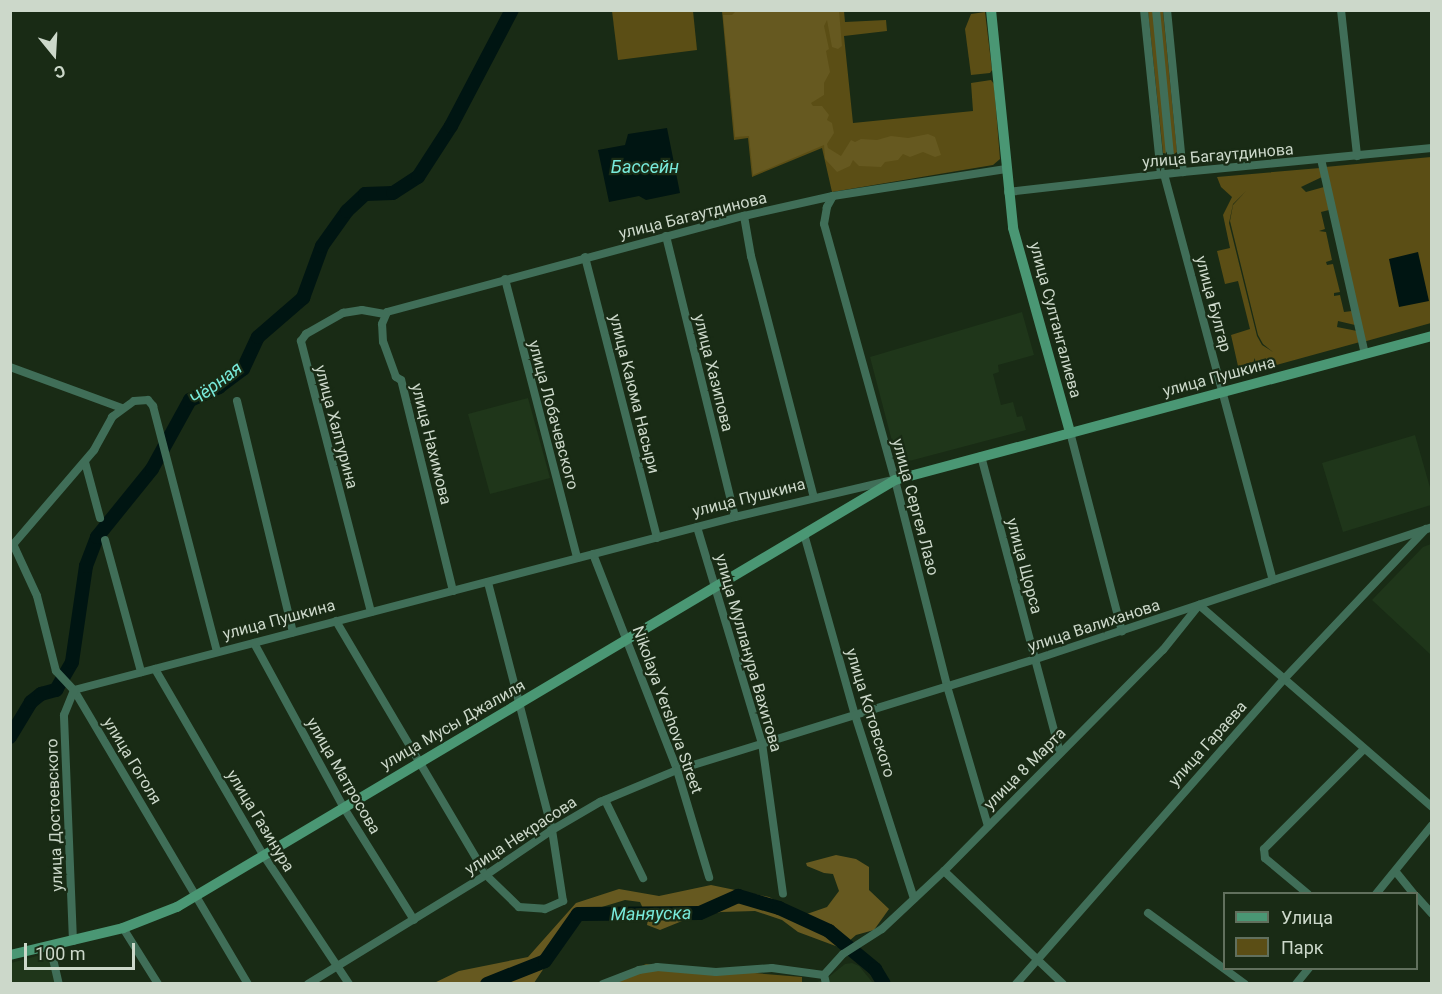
<!DOCTYPE html>
<html>
<head>
<meta charset="utf-8">
<style>
	body { margin:0 }
	#map { position:relative; width:1442px; height:994px; overflow:hidden; background:#192b15; font-family:Roboto,sans-serif }
	div>[style] { position:absolute }
	[style*='--x'] { left:calc(var(--x)*1px); top:calc(var(--y)*1px); width:calc(var(--w)*1px); rotate:calc(var(--a)*1deg) }
	.built>* { inset:0; background:#1f361a }
	.green>* { inset:0; background:#5b4e15 }
	.forest>* { inset:0; background:#665920 }
	.water>* { inset:0; background:#001512 }
	.river>* { height:14px; margin:-7px; padding:0 7px; transform-origin:7px; border-radius:7px; background:#001512 }
	.street>* { height:8px; margin:-4px; padding:0 4px; transform-origin:4px; border-radius:4px; background:#406e58 }
	.secondary>* { height:10px; margin:-5px; padding:0 5px; transform-origin:5px; border-radius:5px; background:#4a9774 }
	span { translate:-50% -50%; white-space:nowrap; text-align:center; line-height:1.15; -webkit-text-stroke:4.5px #192b15; paint-order:stroke }
	.street-label { font-size:16px; color:#ccd8ca }
	.water-label { font-size:18px; color:#78eadb; font-style:italic }
	.frame { position:absolute; inset:0; border:12px solid #ccd8ca; pointer-events:none }
	.legend { position:absolute; left:1223px; top:892px; width:195px; height:78px; box-sizing:border-box; background:#192b15; border:2px solid #61705d; margin:0; padding:8px 10px; list-style:none; font-size:18px; color:#ccd8ca }
	.legend li { display:flex; align-items:center; gap:12px; height:30px }
	.legend b { width:30px; border:2px solid #61705d }
	.north { position:absolute; left:24px; top:24px; width:60px; height:60px; -webkit-text-stroke:4px #192b15; paint-order:stroke; rotate:162deg; font-size:16px; font-weight:700; line-height:24px; text-align:center; color:#ccd8ca }
	.north::after { content:''; display:block; margin:auto; width:21px; height:27px; background:#ccd8ca; clip-path:polygon(50% 0,100% 100%,50% 72%,0 100%) }
	.scale { position:absolute; left:24px; top:943px; width:111px; height:27px; box-sizing:border-box; border:3px solid #ccd8ca; border-top:0; padding-left:8px; font-size:18px; line-height:21px; white-space:nowrap; color:#ccd8ca; -webkit-text-stroke:4px #192b15; paint-order:stroke }
</style>
</head>
<body>
<div id="map">
	<div class="built">
		<div style="clip-path:polygon(1022px 312px,1034px 355px,998px 365px,999px 372px,993px 374px,1001px 405px,1013px 402px,1017px 417px,1022px 416px,1026px 430px,898px 464px,870px 357px)"></div>
		<div style="clip-path:polygon(528px 398px,550px 478px,490px 494px,468px 414px)"></div>
		<div style="clip-path:polygon(1415px 435px,1431px 491px,1431px 505px,1343px 532px,1322px 463px)"></div>
		<div style="clip-path:polygon(1431px 544px,1431px 655px,1372px 600px,1423px 547px)"></div>
		<div style="clip-path:polygon(48px 953px,55px 983px,11px 983px,11px 963px)"></div>
		<div style="clip-path:polygon(852px 963px,859px 966px,873px 983px,813px 984px,830px 976px,845px 964px)"></div>
	</div>
	<div class="green">
		<div style="clip-path:polygon(612px 11px,693px 11px,697px 50px,618px 60px)"></div>
		<div style="clip-path:polygon(722px 11px,844px 11px,845px 22px,886px 20px,887px 31px,844px 36px,853px 123px,973px 111px,971px 83px,991px 80px,994px 84px,1000px 159px,993px 165px,832px 192px,822px 148px,752px 177px,748px 138px,734px 140px)"></div>
		<div style="clip-path:polygon(1148px 11px,1163px 11px,1177px 152px,1173px 155px,1163px 153px)"></div>
		<div style="clip-path:polygon(985px 12px,992px 70px,990px 73px,971px 75px,965px 29px,971px 14px)"></div>
		<div style="clip-path:polygon(1431px 157px,1431px 323px,1363px 342px,1325px 167px)"></div>
		<div style="clip-path:polygon(evenodd,1320px 168px,1322px 177px,1301px 187px,1306px 192px,1324px 187px,1329px 210px,1321px 212px,1325px 229px,1319px 231px,1326px 232px,1332px 260px,1326px 262px,1327px 265px,1333px 264px,1340px 292px,1334px 293px,1334px 296px,1340px 295px,1344px 312px,1352px 311px,1355px 325px,1338px 321px,1337px 327px,1357px 331px,1360px 342px,1240px 375px,1231px 335px,1250px 329px,1238px 281px,1225px 284px,1217px 251px,1230px 248px,1223px 215px,1232px 197px,1221px 187px,1217px 177px,1320px 168px,1246px 191px,1233px 205px,1230px 221px,1258px 335px,1263px 344px,1273px 352px,1262px 345px,1257px 336px,1229px 223px,1233px 204px,1246px 191px)"></div>
		<div style="clip-path:polygon(646px 964px,802px 977px,802px 984px,602px 984px)"></div>
	</div>
	<div class="forest">
		<div style="clip-path:polygon(736px 11px,839px 11px,842px 46px,838px 49px,832px 47px,827px 20px,824px 26px,829px 49px,826px 51px,830px 72px,824px 83px,824px 95px,811px 103px,813px 106px,822px 106px,829px 115px,827px 120px,832px 123px,834px 133px,827px 144px,828px 148px,841px 156px,851px 140px,855px 142px,861px 139px,877px 140px,891px 136px,908px 138px,928px 134px,935px 137px,941px 155px,935px 157px,923px 152px,910px 157px,903px 154px,898px 160px,885px 162px,881px 167px,859px 166px,853px 160px,850px 166px,837px 172px,825px 159px,824px 145px,753px 175px,749px 136px,735px 137px,723px 15px,732px 15px)"></div>
		<div style="clip-path:polygon(836px 855px,856px 859px,869px 867px,869px 890px,889px 909px,874px 930px,856px 935px,841px 948px,798px 932px,782px 920px,755px 911px,721px 912px,687px 919px,660px 930px,647px 925px,648px 919px,640px 902px,625px 900px,592px 910px,580px 919px,570px 929px,534px 983px,432px 984px,459px 971px,528px 957px,576px 903px,619px 889px,659px 896px,711px 885px,769px 897px,804px 915px,827px 907px,839px 891px,833px 874px,824px 873px,807px 866px,806px 863px)"></div>
	</div>
	<div class="water">
		<div style="clip-path:polygon(667px 128px,680px 193px,646px 200px,639px 196px,609px 202px,598px 150px,625px 145px,628px 134px)"></div>
		<div style="clip-path:polygon(1418px 252px,1429px 301px,1399px 307px,1389px 259px)"></div>
	</div>
	<div class="river">
		<div style="--x:10;--y:737;--w:41;--a:-59"></div>
		<div style="--x:31;--y:702;--w:13;--a:-39"></div>
		<div style="--x:41;--y:694;--w:16;--a:-15"></div>
		<div style="--x:56;--y:690;--w:32;--a:-60"></div>
		<div style="--x:72;--y:662;--w:97;--a:-81.7"></div>
		<div style="--x:86;--y:566;--w:31;--a:-69"></div>
		<div style="--x:97;--y:537;--w:87;--a:-51"></div>
		<div style="--x:152;--y:469;--w:79;--a:-61.2"></div>
		<div style="--x:190;--y:400;--w:32;--a:-24"></div>
		<div style="--x:219;--y:387;--w:30;--a:-37"></div>
		<div style="--x:243;--y:369;--w:35;--a:-65"></div>
		<div style="--x:258;--y:337;--w:60;--a:-40.9"></div>
		<div style="--x:303;--y:298;--w:55;--a:-69.9"></div>
		<div style="--x:322;--y:246;--w:43;--a:-54.5"></div>
		<div style="--x:347;--y:211;--w:25;--a:-43"></div>
		<div style="--x:365;--y:194;--w:28;--a:-2"></div>
		<div style="--x:393;--y:193;--w:30;--a:-33"></div>
		<div style="--x:418;--y:177;--w:61;--a:-57.1"></div>
		<div style="--x:451;--y:126;--w:131;--a:-62.3"></div>
		<div style="--x:487;--y:984;--w:62;--a:-21.6"></div>
		<div style="--x:545;--y:961;--w:57;--a:-54.9"></div>
		<div style="--x:578;--y:914;--w:122;--a:-0.5"></div>
		<div style="--x:700;--y:913;--w:42;--a:-24.1"></div>
		<div style="--x:738;--y:896;--w:43;--a:16.3"></div>
		<div style="--x:779;--y:908;--w:55;--a:24.7"></div>
		<div style="--x:829;--y:931;--w:60;--a:39.6"></div>
		<div style="--x:875;--y:969;--w:17;--a:59"></div>
	</div>
	<div class="street">
		<div style="--x:1144;--y:10;--w:165;--a:84.1"></div>
		<div style="--x:1156;--y:10;--w:147;--a:84.5"></div>
		<div style="--x:1167;--y:10;--w:163;--a:84.4"></div>
		<div style="--x:1341;--y:10;--w:147;--a:83.7"></div>
		<div style="--x:1321;--y:159;--w:200;--a:77.3"></div>
		<div style="--x:1164;--y:174;--w:420;--a:75"></div>
		<div style="--x:1008;--y:192;--w:176;--a:-6.5"></div>
		<div style="--x:1183;--y:172;--w:250;--a:-5.5"></div>
		<div style="--x:833;--y:196;--w:13;--a:119"></div>
		<div style="--x:827;--y:207;--w:17;--a:100"></div>
		<div style="--x:824;--y:224;--w:266;--a:74.5"></div>
		<div style="--x:895;--y:480;--w:212;--a:75.8"></div>
		<div style="--x:947;--y:686;--w:146;--a:73.7"></div>
		<div style="--x:744;--y:216;--w:41;--a:80.1"></div>
		<div style="--x:751;--y:256;--w:249;--a:75.4"></div>
		<div style="--x:666;--y:236;--w:289;--a:76.2"></div>
		<div style="--x:585;--y:257;--w:290;--a:75.6"></div>
		<div style="--x:505;--y:279;--w:288;--a:75.5"></div>
		<div style="--x:10;--y:367;--w:119;--a:20.1"></div>
		<div style="--x:237;--y:401;--w:238;--a:76.4"></div>
		<div style="--x:1070;--y:432;--w:206;--a:75.4"></div>
		<div style="--x:981;--y:456;--w:306;--a:75.1"></div>
		<div style="--x:85;--y:462;--w:58;--a:75"></div>
		<div style="--x:697;--y:527;--w:226;--a:73.3"></div>
		<div style="--x:762;--y:743;--w:152;--a:82.1"></div>
		<div style="--x:804;--y:534;--w:188;--a:74.3"></div>
		<div style="--x:855;--y:715;--w:193;--a:72.2"></div>
		<div style="--x:105;--y:540;--w:137;--a:74.7"></div>
		<div style="--x:13;--y:544;--w:57;--a:65.2"></div>
		<div style="--x:37;--y:596;--w:77;--a:75.8"></div>
		<div style="--x:56;--y:671;--w:26;--a:47"></div>
		<div style="--x:74;--y:690;--w:342;--a:59.4"></div>
		<div style="--x:11;--y:547;--w:128;--a:-49.4"></div>
		<div style="--x:94;--y:450;--w:38;--a:-61"></div>
		<div style="--x:112;--y:417;--w:27;--a:-36"></div>
		<div style="--x:134;--y:401;--w:14;--a:-4"></div>
		<div style="--x:148;--y:400;--w:8;--a:50"></div>
		<div style="--x:153;--y:406;--w:254;--a:75.4"></div>
		<div style="--x:593;--y:554;--w:232;--a:68.7"></div>
		<div style="--x:677;--y:770;--w:112;--a:73.3"></div>
		<div style="--x:453;--y:591;--w:217;--a:-103.8"></div>
		<div style="--x:401;--y:380;--w:6;--a:-149"></div>
		<div style="--x:396;--y:377;--w:37;--a:-110"></div>
		<div style="--x:383;--y:342;--w:18;--a:-93"></div>
		<div style="--x:382;--y:324;--w:13;--a:-67"></div>
		<div style="--x:387;--y:312;--w:370;--a:-15.1"></div>
		<div style="--x:744;--y:216;--w:91;--a:-12.7"></div>
		<div style="--x:833;--y:196;--w:175;--a:-8.9"></div>
		<div style="--x:371;--y:612;--w:280;--a:-104.5"></div>
		<div style="--x:301;--y:341;--w:9;--a:-54"></div>
		<div style="--x:306;--y:334;--w:43;--a:-29.6"></div>
		<div style="--x:343;--y:313;--w:19;--a:-9"></div>
		<div style="--x:362;--y:310;--w:23;--a:10"></div>
		<div style="--x:336;--y:621;--w:295;--a:59.4"></div>
		<div style="--x:486;--y:875;--w:46;--a:44.1"></div>
		<div style="--x:519;--y:907;--w:26;--a:4"></div>
		<div style="--x:545;--y:909;--w:20;--a:-24"></div>
		<div style="--x:563;--y:901;--w:72;--a:-98.8"></div>
		<div style="--x:552;--y:830;--w:256;--a:-104.5"></div>
		<div style="--x:254;--y:643;--w:188;--a:61.4"></div>
		<div style="--x:344;--y:808;--w:132;--a:58"></div>
		<div style="--x:155;--y:669;--w:216;--a:59.8"></div>
		<div style="--x:264;--y:856;--w:154;--a:56.4"></div>
		<div style="--x:74;--y:690;--w:683;--a:-14.67"></div>
		<div style="--x:735;--y:517;--w:158;--a:-13.2"></div>
		<div style="--x:605;--y:800;--w:87;--a:64"></div>
		<div style="--x:944;--y:871;--w:164;--a:43.5"></div>
		<div style="--x:1396;--y:872;--w:28;--a:51"></div>
		<div style="--x:1308;--y:894;--w:56;--a:-140.1"></div>
		<div style="--x:1265;--y:858;--w:9;--a:-96"></div>
		<div style="--x:1264;--y:849;--w:141;--a:-45"></div>
		<div style="--x:1376;--y:894;--w:89;--a:-50.9"></div>
		<div style="--x:1416;--y:896;--w:24;--a:48"></div>
		<div style="--x:1148;--y:913;--w:120;--a:36.2"></div>
		<div style="--x:123;--y:928;--w:66;--a:58"></div>
		<div style="--x:73;--y:941;--w:226;--a:-92.3"></div>
		<div style="--x:64;--y:715;--w:27;--a:-68"></div>
		<div style="--x:50;--y:946;--w:39;--a:77"></div>
		<div style="--x:824;--y:975;--w:28;--a:-48"></div>
		<div style="--x:843;--y:954;--w:46;--a:-32.7"></div>
		<div style="--x:882;--y:929;--w:85;--a:-43.1"></div>
		<div style="--x:944;--y:871;--w:311;--a:-45.3"></div>
		<div style="--x:1163;--y:650;--w:58;--a:-51.3"></div>
		<div style="--x:1199;--y:605;--w:308;--a:40.9"></div>
		<div style="--x:824;--y:975;--w:9;--a:77"></div>
		<div style="--x:308;--y:984;--w:209;--a:-31.5"></div>
		<div style="--x:486;--y:875;--w:80;--a:-34.3"></div>
		<div style="--x:552;--y:830;--w:56;--a:-30.3"></div>
		<div style="--x:600;--y:802;--w:83;--a:-22.6"></div>
		<div style="--x:677;--y:770;--w:376;--a:-17.2"></div>
		<div style="--x:1036;--y:659;--w:417;--a:-18.4"></div>
		<div style="--x:603;--y:984;--w:39;--a:-21"></div>
		<div style="--x:639;--y:970;--w:18;--a:-9"></div>
		<div style="--x:657;--y:967;--w:59;--a:4.8"></div>
		<div style="--x:716;--y:972;--w:56;--a:-4.1"></div>
		<div style="--x:772;--y:968;--w:52;--a:7.7"></div>
		<div style="--x:1016;--y:984;--w:407;--a:-48.7"></div>
		<div style="--x:1285;--y:678;--w:205;--a:-46.6"></div>
		<div style="--x:1296;--y:984;--w:21;--a:-51"></div>
	</div>
	<div class="secondary">
		<div style="--x:991;--y:10;--w:219;--a:84.2"></div>
		<div style="--x:1013;--y:228;--w:212;--a:74.4"></div>
		<div style="--x:10;--y:955;--w:116;--a:-13.4"></div>
		<div style="--x:123;--y:928;--w:58;--a:-21.3"></div>
		<div style="--x:177;--y:907;--w:835;--a:-30.74"></div>
		<div style="--x:895;--y:480;--w:556;--a:-15.01"></div>
	</div>
	<div class="street-label">
		<span style="left:1218px;top:156px;rotate:-5deg">улица Багаутдинова</span>
		<span style="left:693px;top:216px;rotate:-14deg">улица Багаутдинова</span>
		<span style="left:1213px;top:304px;rotate:75deg">улица Булгар</span>
		<span style="left:1055px;top:320px;rotate:75deg">улица Султангалиева</span>
		<span style="left:713px;top:373px;rotate:76deg">улица Хазипова</span>
		<span style="left:1219px;top:377px;rotate:-15deg">улица Пушкина</span>
		<span style="left:634px;top:394px;rotate:76deg">улица Каюма Насыри</span>
		<span style="left:553px;top:415px;rotate:75deg">улица Лобачевского</span>
		<span style="left:336px;top:427px;rotate:75deg">улица Халтурина</span>
		<span style="left:431px;top:444px;rotate:76deg">улица Нахимова</span>
		<span style="left:749px;top:498px;rotate:-14deg">улица Пушкина</span>
		<span style="left:915px;top:507px;rotate:75deg">улица Сергея Лазо</span>
		<span style="left:1024px;top:566px;rotate:75deg">улица Щорса</span>
		<span style="left:279px;top:620px;rotate:-15deg">улица Пушкина</span>
		<span style="left:1094px;top:626px;rotate:-18deg">улица Валиханова</span>
		<span style="left:748px;top:653px;rotate:74deg">улица Мулланура Вахитова</span>
		<span style="left:667px;top:710px;rotate:70deg">Nikolaya Yershova Street</span>
		<span style="left:870px;top:713px;rotate:73deg">улица Котовского</span>
		<span style="left:453px;top:725px;rotate:-30deg">улица Мусы Джалиля</span>
		<span style="left:1208px;top:744px;rotate:-48deg">улица Гараева</span>
		<span style="left:132px;top:761px;rotate:59deg">улица Гоголя</span>
		<span style="left:1025px;top:769px;rotate:-45deg">улица 8 Марта</span>
		<span style="left:343px;top:776px;rotate:60deg">улица Матросова</span>
		<span style="left:55px;top:815px;rotate:-92deg">улица Достоевского</span>
		<span style="left:260px;top:821px;rotate:59deg">улица Газинура</span>
		<span style="left:521px;top:836px;rotate:-33deg">улица Некрасова</span>
	</div>
	<div class="water-label">
		<span style="left:645px;top:167px">Бассейн</span>
		<span style="left:216px;top:384px;rotate:-37deg">Чёрная</span>
		<span style="left:651px;top:914px;rotate:-1deg">Маняуска</span>
	</div>
	<div class="frame"></div>
	<ul class="legend">
	<li><b style="height:8px;background:#4a9774"></b>Улица</li>
	<li><b style="height:16px;background:#5b4e15"></b>Парк</li>
	</ul>
	<div class="north">С</div>
	<div class="scale">100 m</div>
</div>
</body>
</html>
